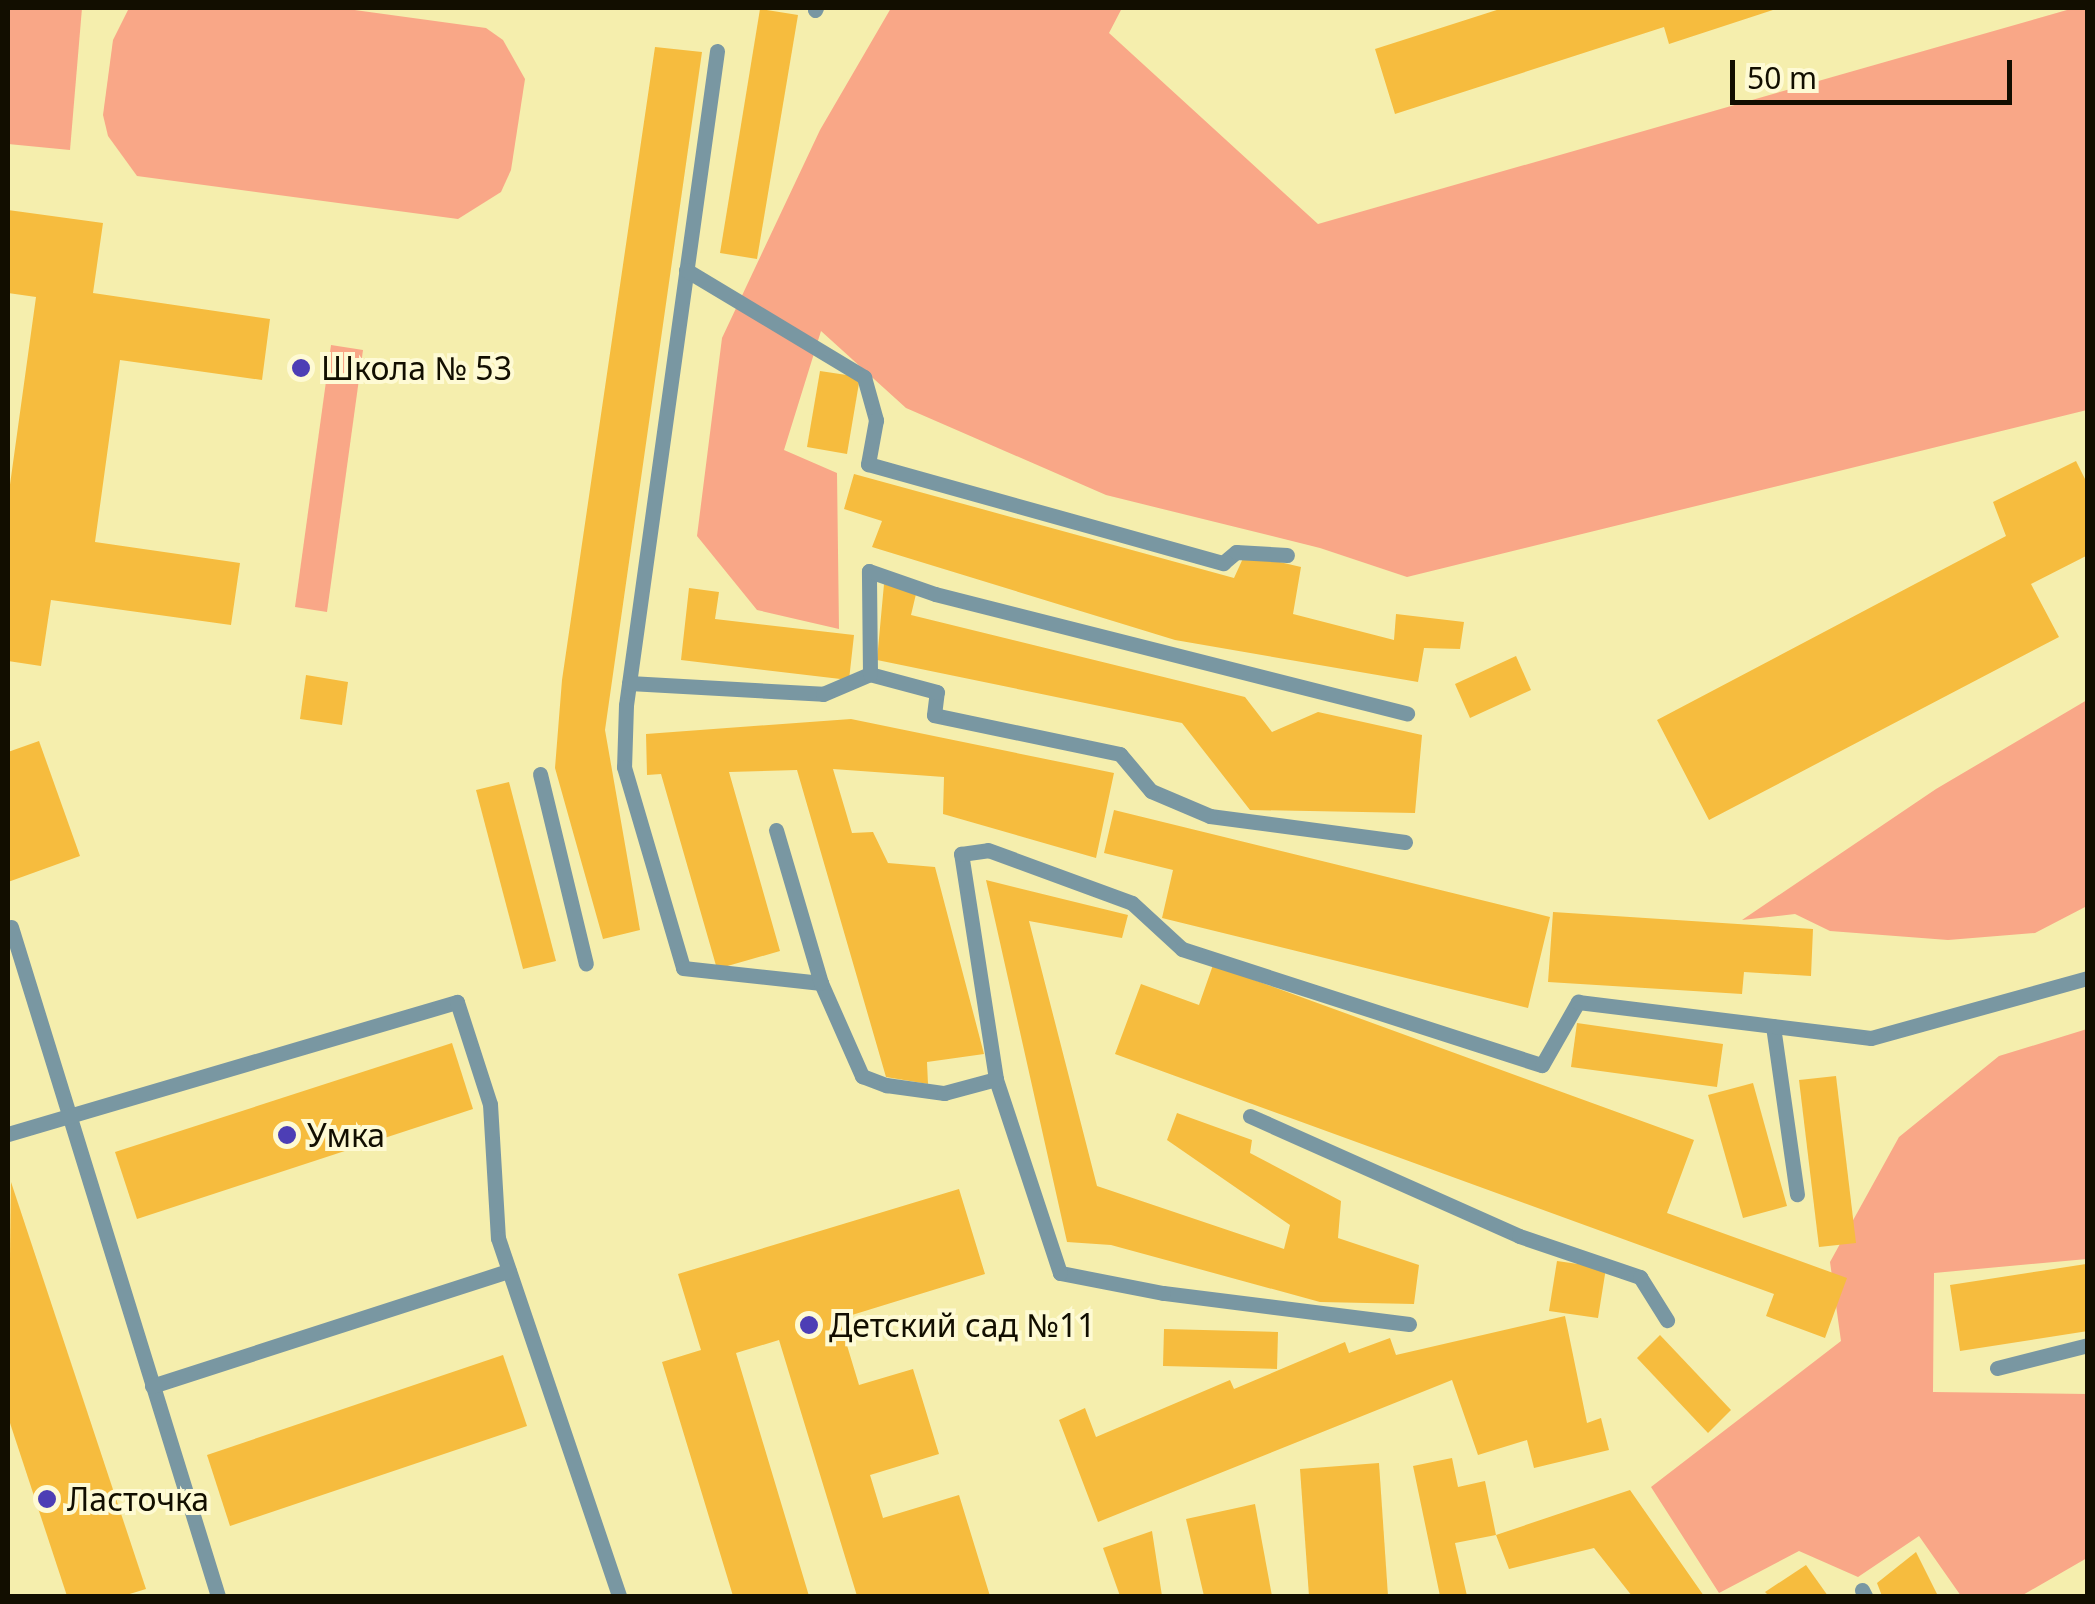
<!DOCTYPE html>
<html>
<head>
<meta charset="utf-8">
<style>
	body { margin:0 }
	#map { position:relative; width:2095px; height:1604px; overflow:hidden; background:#f5eead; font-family:"Noto Sans",sans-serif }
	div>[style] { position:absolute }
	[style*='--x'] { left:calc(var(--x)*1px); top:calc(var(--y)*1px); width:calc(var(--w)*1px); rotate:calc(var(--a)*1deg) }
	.green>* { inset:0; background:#f9a787 }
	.building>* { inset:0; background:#f6bc3e }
	.lane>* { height:15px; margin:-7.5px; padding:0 7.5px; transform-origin:7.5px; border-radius:7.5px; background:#7997a2 }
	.dots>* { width:28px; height:28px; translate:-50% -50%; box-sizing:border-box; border:5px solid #fefad4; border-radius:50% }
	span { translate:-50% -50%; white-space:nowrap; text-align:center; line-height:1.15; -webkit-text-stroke:8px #fefad4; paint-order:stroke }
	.poi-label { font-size:32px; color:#120e00 }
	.left { translate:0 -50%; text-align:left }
	.frame { position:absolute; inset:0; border:10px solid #120e00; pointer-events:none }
	.scale { position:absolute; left:1730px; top:60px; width:282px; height:45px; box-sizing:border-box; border:5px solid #120e00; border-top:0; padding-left:12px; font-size:30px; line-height:35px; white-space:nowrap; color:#120e00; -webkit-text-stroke:8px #fefad4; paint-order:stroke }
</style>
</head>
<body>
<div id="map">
	<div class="green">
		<div style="clip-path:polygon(8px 8px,82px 8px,70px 150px,8px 144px)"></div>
		<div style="clip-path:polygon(129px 8px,340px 8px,486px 28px,503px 40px,525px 79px,511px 170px,501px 192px,458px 219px,137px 176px,108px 136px,103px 115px,113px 40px)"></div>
		<div style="clip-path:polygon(891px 8px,1122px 8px,1109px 33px,1318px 224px,2074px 8px,2087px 8px,2087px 410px,1407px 577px,1320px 548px,1106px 495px,906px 408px,821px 331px,784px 450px,837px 473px,839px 629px,757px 610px,697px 536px,722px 338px,820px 130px)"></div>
		<div style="clip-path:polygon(331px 345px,363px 350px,327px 612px,295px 607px)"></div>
		<div style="clip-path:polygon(2087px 700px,2087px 906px,2035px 933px,1948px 940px,1830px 931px,1795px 914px,1742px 920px,1936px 789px)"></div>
		<div style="clip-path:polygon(2087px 1029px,2087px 1259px,1934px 1273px,1933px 1392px,2087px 1394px,2087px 1558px,2021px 1596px,1961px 1596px,1919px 1536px,1858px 1577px,1799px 1551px,1719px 1593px,1651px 1487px,1841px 1341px,1830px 1262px,1899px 1137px,1999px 1056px)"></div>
	</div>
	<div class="building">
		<div style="clip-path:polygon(1503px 8px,1779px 8px,1669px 44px,1664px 27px,1395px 114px,1375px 49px)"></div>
		<div style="clip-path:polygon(760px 9px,798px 15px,757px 259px,720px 253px)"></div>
		<div style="clip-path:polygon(655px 47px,702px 52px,605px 730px,640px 930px,603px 939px,555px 768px,562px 680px)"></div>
		<div style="clip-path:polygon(8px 210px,103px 223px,93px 293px,270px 319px,262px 380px,120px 360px,95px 542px,240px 563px,231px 625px,51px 600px,41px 666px,8px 661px,8px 499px,36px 297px,8px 293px)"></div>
		<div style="clip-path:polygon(820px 371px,860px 377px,847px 454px,807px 447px)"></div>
		<div style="clip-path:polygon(2076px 461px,2088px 485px,2088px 555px,2031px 584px,2059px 637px,1709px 820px,1657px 720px,2006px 536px,1993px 502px)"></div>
		<div style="clip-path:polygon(854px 474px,1234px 578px,1245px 554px,1301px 567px,1293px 614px,1394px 640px,1396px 614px,1464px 622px,1460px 649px,1424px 648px,1418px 682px,1175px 640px,872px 547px,882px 521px,844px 509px)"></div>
		<div style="clip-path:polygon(884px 584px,916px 594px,911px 615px,1245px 697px,1272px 732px,1318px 712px,1422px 735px,1415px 813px,1250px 810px,1182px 723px,877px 660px)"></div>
		<div style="clip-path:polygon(689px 588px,719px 592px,715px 619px,854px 635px,849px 680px,681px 660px)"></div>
		<div style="clip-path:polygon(1516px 656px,1531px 690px,1470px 718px,1455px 684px)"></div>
		<div style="clip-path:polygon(306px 675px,348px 682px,342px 725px,300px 719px)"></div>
		<div style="clip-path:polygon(851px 719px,1114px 773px,1096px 858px,943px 814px,944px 777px,833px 769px,852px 833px,873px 832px,888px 863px,935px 867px,984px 1054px,927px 1062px,928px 1084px,886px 1077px,797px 770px,729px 772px,780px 951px,717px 969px,661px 774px,647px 775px,646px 734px)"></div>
		<div style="clip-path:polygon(39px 741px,80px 856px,8px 882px,8px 752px)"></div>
		<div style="clip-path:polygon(509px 782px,556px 961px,523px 969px,476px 790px)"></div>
		<div style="clip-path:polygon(1114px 810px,1550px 917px,1528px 1008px,1162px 918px,1173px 870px,1104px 853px)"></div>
		<div style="clip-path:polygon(986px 880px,1128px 915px,1122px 938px,1029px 921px,1097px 1186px,1284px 1249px,1290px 1225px,1167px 1140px,1177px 1113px,1252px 1140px,1250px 1153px,1341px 1201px,1338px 1238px,1419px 1265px,1414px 1304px,1320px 1302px,1111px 1245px,1067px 1242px)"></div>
		<div style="clip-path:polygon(1553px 912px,1813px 929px,1811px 976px,1744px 972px,1742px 994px,1548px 982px)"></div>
		<div style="clip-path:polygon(1213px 965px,1694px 1140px,1667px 1213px,1847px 1278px,1825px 1338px,1766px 1316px,1774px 1294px,1115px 1054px,1141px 984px,1199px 1005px)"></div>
		<div style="clip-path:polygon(1577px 1023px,1723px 1044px,1717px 1087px,1571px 1067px)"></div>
		<div style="clip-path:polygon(452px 1043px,473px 1109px,137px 1219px,115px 1152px)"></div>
		<div style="clip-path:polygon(1836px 1076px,1856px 1243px,1819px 1247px,1799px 1080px)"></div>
		<div style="clip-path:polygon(1753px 1083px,1787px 1206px,1743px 1218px,1708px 1095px)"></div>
		<div style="clip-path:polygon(11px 1182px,146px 1589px,123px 1596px,67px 1596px,8px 1417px)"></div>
		<div style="clip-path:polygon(959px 1189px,985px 1274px,839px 1319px,859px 1385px,913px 1369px,939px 1454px,870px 1475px,883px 1518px,959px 1495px,990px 1596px,857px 1596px,779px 1340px,736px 1353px,809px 1596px,733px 1596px,662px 1362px,701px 1350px,678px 1274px)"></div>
		<div style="clip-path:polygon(1557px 1261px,1606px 1268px,1598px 1318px,1549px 1311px)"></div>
		<div style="clip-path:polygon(2086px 1264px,2088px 1331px,1960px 1351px,1950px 1285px)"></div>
		<div style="clip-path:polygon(1565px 1316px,1587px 1423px,1601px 1418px,1609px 1450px,1534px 1468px,1527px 1440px,1478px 1455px,1452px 1380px,1098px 1522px,1059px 1420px,1085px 1408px,1096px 1437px,1230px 1380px,1234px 1389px,1345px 1342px,1349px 1353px,1390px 1338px,1396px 1355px)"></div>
		<div style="clip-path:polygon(1164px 1329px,1278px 1332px,1277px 1369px,1163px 1366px)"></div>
		<div style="clip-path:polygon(1660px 1335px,1731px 1410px,1708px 1433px,1637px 1358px)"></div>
		<div style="clip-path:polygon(503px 1355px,527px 1426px,230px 1526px,207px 1455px)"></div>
		<div style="clip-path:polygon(1452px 1458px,1458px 1487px,1485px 1481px,1496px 1535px,1455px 1543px,1467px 1596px,1440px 1596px,1413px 1466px)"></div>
		<div style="clip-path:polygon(1379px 1463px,1388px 1596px,1309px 1596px,1300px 1469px)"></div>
		<div style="clip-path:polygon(1630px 1490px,1704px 1596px,1632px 1596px,1594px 1548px,1509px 1569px,1496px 1535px)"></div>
		<div style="clip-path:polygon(1255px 1504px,1272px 1596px,1204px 1596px,1186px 1519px)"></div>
		<div style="clip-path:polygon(1152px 1531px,1162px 1596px,1120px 1596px,1103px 1548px)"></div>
		<div style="clip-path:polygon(1916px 1552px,1938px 1596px,1882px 1596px,1877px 1583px)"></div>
		<div style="clip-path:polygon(1806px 1565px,1828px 1596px,1769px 1596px,1765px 1592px)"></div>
	</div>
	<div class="lane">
		<div style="--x:815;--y:10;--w:2;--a:-63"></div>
		<div style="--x:717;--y:51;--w:660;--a:97.92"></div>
		<div style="--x:626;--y:705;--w:62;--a:91.8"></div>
		<div style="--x:624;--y:767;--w:209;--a:73.6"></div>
		<div style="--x:683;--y:968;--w:139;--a:6.2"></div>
		<div style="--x:821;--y:983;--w:102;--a:66.2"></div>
		<div style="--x:862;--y:1076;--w:26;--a:21"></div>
		<div style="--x:886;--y:1085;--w:59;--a:7.9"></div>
		<div style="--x:944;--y:1093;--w:54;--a:-15.1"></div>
		<div style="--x:686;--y:270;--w:208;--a:31"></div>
		<div style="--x:864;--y:377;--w:45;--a:74.4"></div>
		<div style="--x:876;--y:420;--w:45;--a:100.3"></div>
		<div style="--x:868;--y:464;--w:369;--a:15.6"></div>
		<div style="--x:1223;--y:563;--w:17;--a:-40"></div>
		<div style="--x:1236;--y:552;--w:51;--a:3.4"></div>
		<div style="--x:629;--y:683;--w:194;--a:3.2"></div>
		<div style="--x:823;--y:694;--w:51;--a:-23.1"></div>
		<div style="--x:540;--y:774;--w:195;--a:76.4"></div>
		<div style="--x:776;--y:830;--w:159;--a:73.6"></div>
		<div style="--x:1405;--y:842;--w:197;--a:-172.4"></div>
		<div style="--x:1210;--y:816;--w:64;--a:-157"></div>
		<div style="--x:1151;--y:791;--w:48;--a:-130"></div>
		<div style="--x:1120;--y:754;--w:190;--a:-168.2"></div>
		<div style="--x:934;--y:715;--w:23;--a:-83"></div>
		<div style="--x:937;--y:692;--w:69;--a:-165"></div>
		<div style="--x:870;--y:674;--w:103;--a:-90.6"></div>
		<div style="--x:869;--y:571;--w:70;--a:19.2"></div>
		<div style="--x:935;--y:594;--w:487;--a:14.2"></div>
		<div style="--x:11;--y:927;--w:700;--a:72.81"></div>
		<div style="--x:1773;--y:1026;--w:170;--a:81.9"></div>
		<div style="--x:1250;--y:1116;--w:295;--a:24"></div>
		<div style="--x:1519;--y:1236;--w:128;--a:18.7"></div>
		<div style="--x:1640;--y:1277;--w:51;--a:57.9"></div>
		<div style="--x:8;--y:1134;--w:468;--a:-16.4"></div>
		<div style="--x:457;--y:1002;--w:107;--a:72.1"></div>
		<div style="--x:490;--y:1104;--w:134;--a:86.6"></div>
		<div style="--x:498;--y:1238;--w:378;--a:71.3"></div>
		<div style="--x:1409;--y:1324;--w:248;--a:-172.8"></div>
		<div style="--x:1163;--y:1293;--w:105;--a:-169"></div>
		<div style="--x:1060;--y:1273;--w:204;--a:-108.3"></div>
		<div style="--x:996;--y:1079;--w:228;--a:-98.8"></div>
		<div style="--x:961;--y:854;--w:27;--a:-8"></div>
		<div style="--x:988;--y:850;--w:153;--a:20.2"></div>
		<div style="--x:1132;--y:903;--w:68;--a:42.6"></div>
		<div style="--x:1182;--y:949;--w:378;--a:17.9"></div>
		<div style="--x:1542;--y:1065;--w:73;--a:-60.3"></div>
		<div style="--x:1578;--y:1002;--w:295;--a:7"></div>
		<div style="--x:1871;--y:1038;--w:225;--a:-15.5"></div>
		<div style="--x:1997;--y:1368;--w:94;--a:-14.2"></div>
		<div style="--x:152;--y:1386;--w:375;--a:-17.9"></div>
		<div style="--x:1862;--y:1590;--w:7;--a:63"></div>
	</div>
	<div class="dots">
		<div style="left:301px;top:368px;background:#4d3eb5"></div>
		<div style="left:287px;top:1135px;background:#4d3eb5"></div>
		<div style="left:809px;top:1325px;background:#4d3eb5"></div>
		<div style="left:47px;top:1499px;background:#4d3eb5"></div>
	</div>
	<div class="poi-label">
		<span class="left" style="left:321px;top:368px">Школа № 53</span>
		<span class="left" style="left:307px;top:1135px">Умка</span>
		<span class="left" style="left:829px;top:1325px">Детский сад №11</span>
		<span class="left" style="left:67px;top:1499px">Ласточка</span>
	</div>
	<div class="frame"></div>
	<div class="scale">50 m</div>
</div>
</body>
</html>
